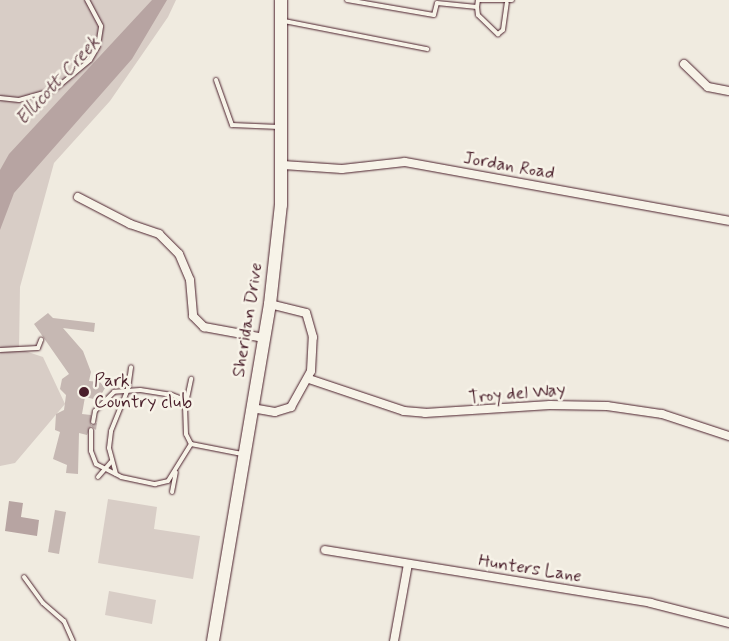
<!DOCTYPE html>
<html>
<head>
<meta charset="utf-8">
<style>
	body { margin:0 }
	#map { position:relative; width:729px; height:641px; overflow:hidden; background:#f0ebe0; font-family:Mynerve,sans-serif }
	div>[style] { position:absolute }
	[style*='--x'] { left:calc(var(--x)*1px); top:calc(var(--y)*1px); width:calc(var(--w)*1px); rotate:calc(var(--a)*1deg) }
	.green>* { inset:0; background:#d8cdc6 }
	.water>* { inset:0; background:#b7a4a2 }
	.building>* { inset:0; background:#c6b8b3 }
	.roads { filter:drop-shadow(0 0 1px #4a1f2b) drop-shadow(0 0 1px #4a1f2b) }
	.service>* { height:4px; margin:-2px; padding:0 2px; transform-origin:2px; border-radius:2px; background:#f7f3e8 }
	.minor>* { height:8px; margin:-4px; padding:0 4px; transform-origin:4px; border-radius:4px; background:#f7f3e8 }
	.primary>* { height:12px; margin:-6px; padding:0 6px; transform-origin:6px; border-radius:6px; background:#f7f3e8 }
	.dots>* { width:14px; height:14px; translate:-50% -50%; box-sizing:border-box; border:2px solid #f7f3e8; border-radius:50% }
	span { translate:-50% -50%; white-space:nowrap; text-align:center; line-height:1.15; -webkit-text-stroke:5px #f7f3e8; paint-order:stroke }
	.street-label { font-size:18px; color:#4a1f2b }
	.poi-label { font-size:18px; color:#4a1f2b }
	.left { translate:0 -50%; text-align:left }
	.water-label { font-size:19px; color:#704e55; font-style:italic }
</style>
</head>
<body>
<div id="map">
	<div class="green">
		<div style="clip-path:polygon(0 0,176px 0,168px 17px,110px 101px,54px 163px,20px 287px,19px 349px,43px 357px,65px 404px,15px 463px,0 466px)"></div>
		<div style="clip-path:polygon(108px 499px,157px 507px,154px 529px,200px 536px,193px 579px,98px 563px)"></div>
		<div style="clip-path:polygon(109px 591px,156px 600px,152px 624px,105px 615px)"></div>
	</div>
	<div class="water">
		<div style="clip-path:polygon(152px 0,167px 0,132px 59px,14px 193px,0 230px,0 170px,9px 154px)"></div>
		<div style="clip-path:polygon(9px 501px,23px 503px,21px 517px,39px 520px,37px 536px,5px 531px)"></div>
	</div>
	<div class="building">
		<div style="clip-path:polygon(48px 313px,53px 318px,95px 323px,94px 332px,63px 328px,83px 351px,91px 372px,89px 381px,100px 382px,105px 388px,98px 400px,85px 397px,82px 414px,91px 415px,91px 425px,97px 423px,96px 430px,91px 426px,87px 435px,79px 433px,78px 474px,66px 473px,67px 465px,53px 459px,60px 432px,55px 430px,56px 414px,64px 410px,66px 395px,60px 389px,62px 379px,69px 374px,34px 324px)"></div>
		<div style="clip-path:polygon(55px 510px,66px 512px,59px 554px,48px 552px)"></div>
	</div>
	<div class="roads">
		<div class="service">
			<div style="--x:347;--y:0;--w:88;--a:9.8"></div>
			<div style="--x:434;--y:15;--w:12;--a:-76"></div>
			<div style="--x:437;--y:3;--w:40;--a:5.7"></div>
			<div style="--x:477;--y:7;--w:7;--a:-82"></div>
			<div style="--x:478;--y:0;--w:34;--a:0"></div>
			<div style="--x:477;--y:7;--w:8;--a:83"></div>
			<div style="--x:478;--y:15;--w:28;--a:44"></div>
			<div style="--x:498;--y:34;--w:6;--a:-39"></div>
			<div style="--x:503;--y:30;--w:27;--a:-82"></div>
			<div style="--x:284;--y:21;--w:146;--a:11.1"></div>
			<div style="--x:216;--y:80;--w:48;--a:70.4"></div>
			<div style="--x:232;--y:125;--w:47;--a:2.4"></div>
			<div style="--x:0;--y:98;--w:19;--a:6"></div>
			<div style="--x:19;--y:100;--w:36;--a:-16"></div>
			<div style="--x:54;--y:90;--w:47;--a:-39.8"></div>
			<div style="--x:90;--y:60;--w:16;--a:-60"></div>
			<div style="--x:98;--y:46;--w:20;--a:-81"></div>
			<div style="--x:101;--y:26;--w:30;--a:-118"></div>
			<div style="--x:0;--y:350;--w:38;--a:-3"></div>
			<div style="--x:38;--y:348;--w:9;--a:-69"></div>
			<div style="--x:185;--y:408;--w:30;--a:-78"></div>
			<div style="--x:91;--y:430;--w:21;--a:90"></div>
			<div style="--x:91;--y:451;--w:14;--a:69"></div>
			<div style="--x:96;--y:464;--w:28;--a:27"></div>
			<div style="--x:121;--y:477;--w:35;--a:12"></div>
			<div style="--x:155;--y:484;--w:13;--a:-13"></div>
			<div style="--x:168;--y:481;--w:44;--a:-58.1"></div>
			<div style="--x:191;--y:444;--w:11;--a:-117"></div>
			<div style="--x:186;--y:434;--w:26;--a:-92"></div>
			<div style="--x:185;--y:408;--w:11;--a:-117"></div>
			<div style="--x:180;--y:398;--w:9;--a:-159"></div>
			<div style="--x:172;--y:395;--w:32;--a:-171"></div>
			<div style="--x:140;--y:390;--w:26;--a:176"></div>
			<div style="--x:114;--y:392;--w:27;--a:135"></div>
			<div style="--x:95;--y:411;--w:11;--a:100"></div>
			<div style="--x:191;--y:444;--w:52;--a:11.1"></div>
			<div style="--x:116;--y:474;--w:27;--a:-105"></div>
			<div style="--x:109;--y:448;--w:17;--a:-83"></div>
			<div style="--x:111;--y:431;--w:45;--a:-68"></div>
			<div style="--x:128;--y:389;--w:22;--a:-82"></div>
			<div style="--x:98;--y:477;--w:20;--a:-49"></div>
			<div style="--x:172;--y:492;--w:20;--a:-79"></div>
			<div style="--x:24;--y:577;--w:32;--a:54"></div>
			<div style="--x:43;--y:603;--w:28;--a:41"></div>
			<div style="--x:64;--y:621;--w:22;--a:66"></div>
		</div>
		<div class="minor">
			<div style="--x:684;--y:64;--w:33;--a:44"></div>
			<div style="--x:708;--y:87;--w:21;--a:11"></div>
			<div style="--x:283;--y:165;--w:59;--a:3.9"></div>
			<div style="--x:342;--y:169;--w:63;--a:-6.3"></div>
			<div style="--x:405;--y:162;--w:329;--a:10.3"></div>
			<div style="--x:78;--y:197;--w:59;--a:27.4"></div>
			<div style="--x:130;--y:224;--w:31;--a:19"></div>
			<div style="--x:159;--y:234;--w:28;--a:45"></div>
			<div style="--x:179;--y:254;--w:28;--a:67"></div>
			<div style="--x:190;--y:280;--w:36;--a:85"></div>
			<div style="--x:193;--y:316;--w:16;--a:45"></div>
			<div style="--x:204;--y:327;--w:61;--a:10.4"></div>
			<div style="--x:309;--y:379;--w:100;--a:18.6"></div>
			<div style="--x:404;--y:411;--w:21;--a:5"></div>
			<div style="--x:425;--y:413;--w:125;--a:-3.7"></div>
			<div style="--x:550;--y:405;--w:57;--a:1"></div>
			<div style="--x:607;--y:406;--w:56;--a:8.3"></div>
			<div style="--x:662;--y:414;--w:71;--a:18.2"></div>
			<div style="--x:252;--y:408;--w:23;--a:10"></div>
			<div style="--x:275;--y:412;--w:17;--a:-17"></div>
			<div style="--x:291;--y:407;--w:41;--a:-60.9"></div>
			<div style="--x:311;--y:371;--w:34;--a:-87"></div>
			<div style="--x:313;--y:337;--w:25;--a:-106"></div>
			<div style="--x:306;--y:313;--w:37;--a:-166"></div>
			<div style="--x:325;--y:550;--w:330;--a:9.2"></div>
			<div style="--x:651;--y:603;--w:81;--a:14.4"></div>
			<div style="--x:394;--y:641;--w:78;--a:-79.7"></div>
		</div>
		<div class="primary">
			<div style="--x:213;--y:641;--w:342;--a:-80.4"></div>
			<div style="--x:270;--y:304;--w:100;--a:-83.7"></div>
			<div style="--x:281;--y:205;--w:205;--a:-90"></div>
		</div>
	</div>
	<div class="dots">
		<div style="left:84px;top:392px;background:#4a1f2b"></div>
	</div>
	<div class="street-label">
		<span style="left:509px;top:166px;rotate:10deg">Jordan Road</span>
		<span style="left:248px;top:320px;rotate:-81deg">Sheridan Drive</span>
		<span style="left:517px;top:394px;rotate:-5deg">Troy del Way</span>
		<span style="left:530px;top:569px;rotate:9deg">Hunters Lane</span>
	</div>
	<div class="poi-label">
		<span class="left" style="left:94px;top:392px">Park<br>Country club</span>
	</div>
	<div class="water-label">
		<span style="left:58px;top:81px;rotate:-47deg">Ellicott Creek</span>
	</div>
</div>
</body>
</html>
